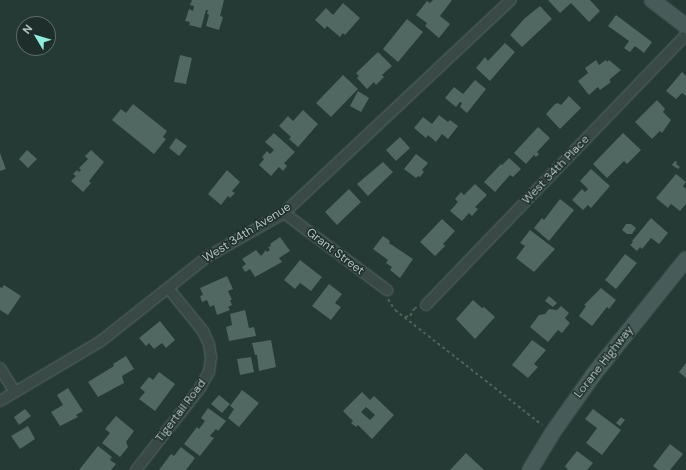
<!DOCTYPE html>
<html>
<head>
<meta charset="utf-8">
<style>
	body { margin:0 }
	#map { position:relative; width:686px; height:470px; overflow:hidden; background:#253935; font-family:"DM Sans",sans-serif }
	div>[style] { position:absolute }
	[style*='--x'] { left:calc(var(--x)*1px); top:calc(var(--y)*1px); width:calc(var(--w)*1px); rotate:calc(var(--a)*1deg) }
	.building>* { inset:0; background:#516762 }
	.path>* { height:2px; margin-top:-1px; transform-origin:0; background:repeating-linear-gradient(90deg,#506356 0 3px,transparent 0 6px) }
	.roads { filter:drop-shadow(0 0 1px #576864) drop-shadow(0 0 1px #576864) }
	.street>* { height:10px; margin:-5px; padding:0 5px; transform-origin:5px; border-radius:5px; background:#394a46 }
	.secondary>* { height:14px; margin:-7px; padding:0 7px; transform-origin:7px; border-radius:7px; background:#475c59 }
	span { translate:-50% -50%; white-space:nowrap; text-align:center; line-height:1.15; -webkit-text-stroke:3px #1e2f2b; paint-order:stroke }
	.street-label { font-size:12px; color:#b4c5c2 }
	.north { position:absolute; left:16px; top:16px; width:40px; height:40px; box-sizing:border-box; background:#1e2f2b; border:1px solid #5a6b67; border-radius:50%; rotate:308deg; font-size:11px; font-weight:700; line-height:16px; text-align:center; color:#b4c5c2 }
	.north::after { content:''; display:block; margin:auto; width:14px; height:18px; background:#92ecdb; clip-path:polygon(50% 0,100% 100%,50% 72%,0 100%) }
</style>
</head>
<body>
<div id="map">
	<div class="building">
		<div style="clip-path:polygon(192px 0,224px 0,220px 16px,223px 17px,219px 30px,206px 26px,209px 15px,207px 14px,208px 10px,206px 10px,201px 28px,189px 25px,190px 22px,185px 21px,189px 9px,193px 11px,194px 6px,190px 5px)"></div>
		<div style="clip-path:polygon(433px 0,452px 0,440px 16px,450px 24px,439px 38px,425px 26px,427px 23px,416px 15px,427px 1px,430px 3px)"></div>
		<div style="clip-path:polygon(548px 0,590px 0,600px 11px,589px 22px,571px 3px,560px 13px)"></div>
		<div style="clip-path:polygon(343px 3px,360px 18px,345px 35px,343px 33px,340px 37px,327px 26px,325px 29px,315px 20px,326px 8px,333px 15px)"></div>
		<div style="clip-path:polygon(540px 6px,552px 19px,522px 47px,510px 35px,524px 19px)"></div>
		<div style="clip-path:polygon(616px 15px,652px 42px,644px 53px,635px 46px,630px 52px,624px 48px,629px 41px,608px 26px)"></div>
		<div style="clip-path:polygon(407px 19px,423px 32px,398px 62px,383px 49px)"></div>
		<div style="clip-path:polygon(505px 43px,515px 52px,490px 81px,476px 68px,485px 57px,488px 61px)"></div>
		<div style="clip-path:polygon(378px 52px,392px 66px,382px 75px,384px 77px,376px 85px,374px 82px,367px 89px,357px 78px,359px 76px,356px 73px)"></div>
		<div style="clip-path:polygon(180px 55px,192px 58px,186px 84px,174px 82px)"></div>
		<div style="clip-path:polygon(596px 60px,599px 65px,606px 60px,607px 62px,609px 60px,621px 70px,609px 80px,611px 82px,600px 90px,598px 87px,589px 95px,578px 81px,588px 73px,585px 68px)"></div>
		<div style="clip-path:polygon(682px 72px,686px 76px,686px 96px,682px 93px,676px 99px,666px 91px)"></div>
		<div style="clip-path:polygon(343px 75px,358px 89px,331px 117px,316px 103px)"></div>
		<div style="clip-path:polygon(475px 80px,486px 89px,467px 113px,460px 107px,462px 103px,460px 102px,456px 107px,445px 98px,454px 87px,463px 94px)"></div>
		<div style="clip-path:polygon(358px 91px,369px 98px,361px 112px,350px 106px)"></div>
		<div style="clip-path:polygon(569px 96px,581px 108px,560px 129px,546px 114px,555px 104px,558px 103px,561px 105px)"></div>
		<div style="clip-path:polygon(657px 100px,665px 109px,663px 112px,671px 120px,662px 133px,660px 131px,652px 139px,635px 122px)"></div>
		<div style="clip-path:polygon(133px 104px,167px 131px,163px 137px,166px 139px,154px 154px,112px 120px,121px 109px,126px 113px)"></div>
		<div style="clip-path:polygon(303px 110px,318px 124px,298px 147px,289px 139px,291px 137px,279px 126px,288px 116px,293px 121px)"></div>
		<div style="clip-path:polygon(439px 115px,448px 122px,450px 120px,458px 126px,448px 139px,442px 134px,436px 142px,428px 135px,426px 138px,414px 128px,423px 117px,432px 124px)"></div>
		<div style="clip-path:polygon(538px 127px,550px 138px,537px 152px,539px 154px,536px 157px,534px 155px,526px 164px,514px 153px)"></div>
		<div style="clip-path:polygon(274px 133px,295px 152px,284px 163px,287px 166px,283px 171px,279px 167px,271px 176px,259px 165px,264px 159px,262px 157px,267px 151px,270px 154px,274px 150px,265px 142px)"></div>
		<div style="clip-path:polygon(623px 133px,641px 150px,627px 164px,624px 161px,607px 178px,593px 164px)"></div>
		<div style="clip-path:polygon(400px 137px,410px 148px,396px 161px,386px 150px)"></div>
		<div style="clip-path:polygon(176px 138px,187px 146px,179px 156px,169px 148px)"></div>
		<div style="clip-path:polygon(27px 150px,37px 159px,28px 168px,19px 159px)"></div>
		<div style="clip-path:polygon(91px 150px,104px 162px,89px 181px,91px 183px,83px 192px,71px 181px,76px 176px,73px 174px,77px 170px,79px 172px,81px 170px,79px 168px,88px 159px,85px 156px)"></div>
		<div style="clip-path:polygon(0 153px,6px 169px,0 171px)"></div>
		<div style="clip-path:polygon(416px 154px,428px 163px,422px 170px,424px 172px,420px 177px,418px 176px,416px 178px,404px 169px)"></div>
		<div style="clip-path:polygon(509px 158px,521px 169px,513px 177px,510px 175px,495px 192px,484px 182px,501px 164px,502px 165px)"></div>
		<div style="clip-path:polygon(675px 161px,677px 162px,676px 164px,680px 167px,678px 169px,672px 165px)"></div>
		<div style="clip-path:polygon(383px 162px,393px 172px,368px 196px,357px 184px)"></div>
		<div style="clip-path:polygon(591px 169px,610px 186px,591px 208px,588px 205px,583px 210px,572px 200px,582px 189px,585px 192px,588px 189px,580px 181px)"></div>
		<div style="clip-path:polygon(227px 170px,240px 182px,232px 191px,235px 193px,230px 198px,228px 196px,221px 205px,208px 194px)"></div>
		<div style="clip-path:polygon(676px 174px,686px 182px,683px 186px,686px 189px,686px 204px,680px 211px,671px 204px,668px 208px,656px 198px)"></div>
		<div style="clip-path:polygon(475px 184px,487px 195px,475px 207px,478px 209px,472px 216px,469px 213px,462px 221px,450px 211px,458px 202px,455px 199px,461px 192px,464px 195px)"></div>
		<div style="clip-path:polygon(349px 189px,361px 202px,337px 225px,325px 212px)"></div>
		<div style="clip-path:polygon(560px 199px,574px 210px,549px 241px,534px 228px,542px 218px,544px 220px)"></div>
		<div style="clip-path:polygon(651px 218px,668px 233px,659px 244px,651px 238px,642px 249px,640px 247px,637px 251px,630px 245px,633px 242px,632px 241px)"></div>
		<div style="clip-path:polygon(442px 219px,455px 231px,443px 244px,445px 246px,435px 256px,420px 242px)"></div>
		<div style="clip-path:polygon(626px 224px,631px 224px,636px 228px,632px 234px,627px 234px,622px 230px)"></div>
		<div style="clip-path:polygon(530px 230px,555px 249px,534px 272px,516px 258px,525px 246px,520px 243px)"></div>
		<div style="clip-path:polygon(383px 236px,390px 241px,389px 243px,413px 259px,400px 278px,390px 270px,392px 267px,386px 263px,388px 260px,373px 249px)"></div>
		<div style="clip-path:polygon(280px 237px,290px 251px,279px 258px,282px 262px,255px 277px,250px 269px,245px 272px,242px 267px,246px 264px,242px 259px,256px 250px,261px 256px,266px 250px,267px 252px,270px 250px,268px 247px,271px 246px,270px 244px)"></div>
		<div style="clip-path:polygon(625px 254px,637px 263px,616px 289px,605px 280px)"></div>
		<div style="clip-path:polygon(300px 260px,322px 277px,311px 291px,300px 283px,295px 289px,284px 280px)"></div>
		<div style="clip-path:polygon(227px 276px,233px 289px,228px 291px,232px 300px,230px 300px,232px 305px,228px 307px,230px 310px,217px 315px,214px 305px,210px 307px,207px 300px,202px 302px,200px 296px,203px 295px,200px 288px)"></div>
		<div style="clip-path:polygon(329px 284px,342px 294px,335px 303px,341px 307px,331px 320px,312px 306px)"></div>
		<div style="clip-path:polygon(4px 285px,21px 296px,8px 315px,0 310px,0 287px,2px 288px)"></div>
		<div style="clip-path:polygon(601px 288px,616px 300px,609px 309px,607px 307px,592px 326px,579px 316px,586px 306px,584px 305px)"></div>
		<div style="clip-path:polygon(549px 296px,557px 303px,553px 307px,545px 301px)"></div>
		<div style="clip-path:polygon(473px 300px,482px 308px,484px 307px,495px 317px,475px 339px,456px 319px)"></div>
		<div style="clip-path:polygon(561px 306px,569px 313px,565px 318px,570px 323px,562px 333px,558px 330px,548px 342px,530px 327px,539px 315px,545px 314px,549px 309px,557px 310px)"></div>
		<div style="clip-path:polygon(245px 310px,249px 328px,254px 327px,256px 336px,229px 341px,226px 327px,232px 325px,230px 314px)"></div>
		<div style="clip-path:polygon(160px 321px,175px 340px,166px 348px,162px 343px,154px 349px,149px 343px,146px 346px,139px 338px)"></div>
		<div style="clip-path:polygon(271px 340px,276px 367px,259px 371px,257px 355px,255px 355px,252px 343px)"></div>
		<div style="clip-path:polygon(532px 340px,546px 350px,534px 364px,538px 367px,528px 378px,512px 365px)"></div>
		<div style="clip-path:polygon(126px 356px,134px 369px,122px 376px,124px 383px,98px 397px,88px 382px,114px 366px,113px 364px)"></div>
		<div style="clip-path:polygon(251px 357px,254px 372px,240px 375px,237px 359px)"></div>
		<div style="clip-path:polygon(686px 363px,686px 378px,679px 372px)"></div>
		<div style="clip-path:polygon(159px 372px,175px 384px,155px 411px,139px 399px,145px 392px,140px 388px,149px 377px,153px 380px)"></div>
		<div style="clip-path:polygon(68px 388px,83px 411px,76px 415px,78px 417px,60px 426px,51px 412px,63px 405px,57px 395px)"></div>
		<div style="clip-path:polygon(242px 390px,259px 403px,239px 427px,228px 418px,234px 409px,230px 406px)"></div>
		<div style="clip-path:polygon(evenodd,362px 392px,370px 400px,374px 396px,394px 415px,372px 439px,358px 425px,356px 427px,351px 423px,353px 421px,343px 411px,362px 392px,366px 407px,375px 415px,370px 420px,361px 412px,366px 407px)"></div>
		<div style="clip-path:polygon(219px 395px,230px 404px,222px 413px,211px 404px)"></div>
		<div style="clip-path:polygon(208px 408px,226px 421px,218px 431px,216px 429px,210px 436px,214px 438px,200px 456px,184px 444px,197px 427px,199px 429px,205px 421px,201px 418px)"></div>
		<div style="clip-path:polygon(25px 409px,31px 416px,19px 425px,14px 417px)"></div>
		<div style="clip-path:polygon(593px 409px,621px 430px,602px 455px,586px 443px,597px 428px,585px 419px)"></div>
		<div style="clip-path:polygon(116px 416px,134px 431px,126px 442px,128px 447px,120px 457px,102px 443px,110px 433px,105px 429px)"></div>
		<div style="clip-path:polygon(621px 417px,625px 420px,620px 426px,616px 423px)"></div>
		<div style="clip-path:polygon(28px 426px,35px 439px,20px 449px,11px 436px)"></div>
		<div style="clip-path:polygon(670px 444px,683px 454px,670px 470px,658px 470px,653px 466px)"></div>
		<div style="clip-path:polygon(98px 446px,112px 457px,110px 460px,116px 464px,111px 470px,79px 470px)"></div>
		<div style="clip-path:polygon(181px 447px,195px 458px,186px 470px,159px 470px,171px 454px,174px 456px)"></div>
		<div style="clip-path:polygon(577px 451px,593px 463px,587px 470px,568px 470px,565px 466px)"></div>
		<div style="clip-path:polygon(466px 453px,484px 470px,450px 470px)"></div>
	</div>
	<div class="path">
		<div style="--x:388;--y:299;--w:13;--a:58"></div>
		<div style="--x:395;--y:310;--w:187;--a:38"></div>
		<div style="--x:405;--y:317;--w:5;--a:-11"></div>
		<div style="--x:410;--y:316;--w:8;--a:-60"></div>
		<div style="--x:414;--y:309;--w:4;--a:-34"></div>
	</div>
	<div class="roads">
		<div class="street">
			<div style="--x:284;--y:213;--w:129;--a:36.8"></div>
			<div style="--x:426;--y:305;--w:375;--a:-46.1"></div>
			<div style="--x:0;--y:368;--w:28;--a:58"></div>
			<div style="--x:0;--y:401;--w:117;--a:-30.7"></div>
			<div style="--x:101;--y:341;--w:135;--a:-38.4"></div>
			<div style="--x:207;--y:257;--w:89;--a:-29.7"></div>
			<div style="--x:284;--y:213;--w:311;--a:-43.2"></div>
			<div style="--x:136;--y:470;--w:104;--a:-52"></div>
			<div style="--x:200;--y:388;--w:18;--a:-61"></div>
			<div style="--x:209;--y:372;--w:15;--a:-82"></div>
			<div style="--x:211;--y:357;--w:13;--a:-99"></div>
			<div style="--x:209;--y:344;--w:14;--a:-115"></div>
			<div style="--x:203;--y:331;--w:55;--a:-129.1"></div>
		</div>
		<div class="secondary">
			<div style="--x:652;--y:0;--w:43;--a:37.4"></div>
			<div style="--x:530;--y:470;--w:44;--a:-58.8"></div>
			<div style="--x:553;--y:432;--w:71;--a:-54.7"></div>
			<div style="--x:594;--y:374;--w:147;--a:-51.3"></div>
		</div>
	</div>
	<div class="street-label">
		<span style="left:556px;top:170px;rotate:-46deg">West 34th Place</span>
		<span style="left:247px;top:233px;rotate:-32deg">West 34th Avenue</span>
		<span style="left:335px;top:252px;rotate:37deg">Grant Street</span>
		<span style="left:604px;top:362px;rotate:-52deg">Lorane Highway</span>
		<span style="left:181px;top:411px;rotate:-53deg">Tigertail Road</span>
	</div>
	<div class="north">N</div>
</div>
</body>
</html>
